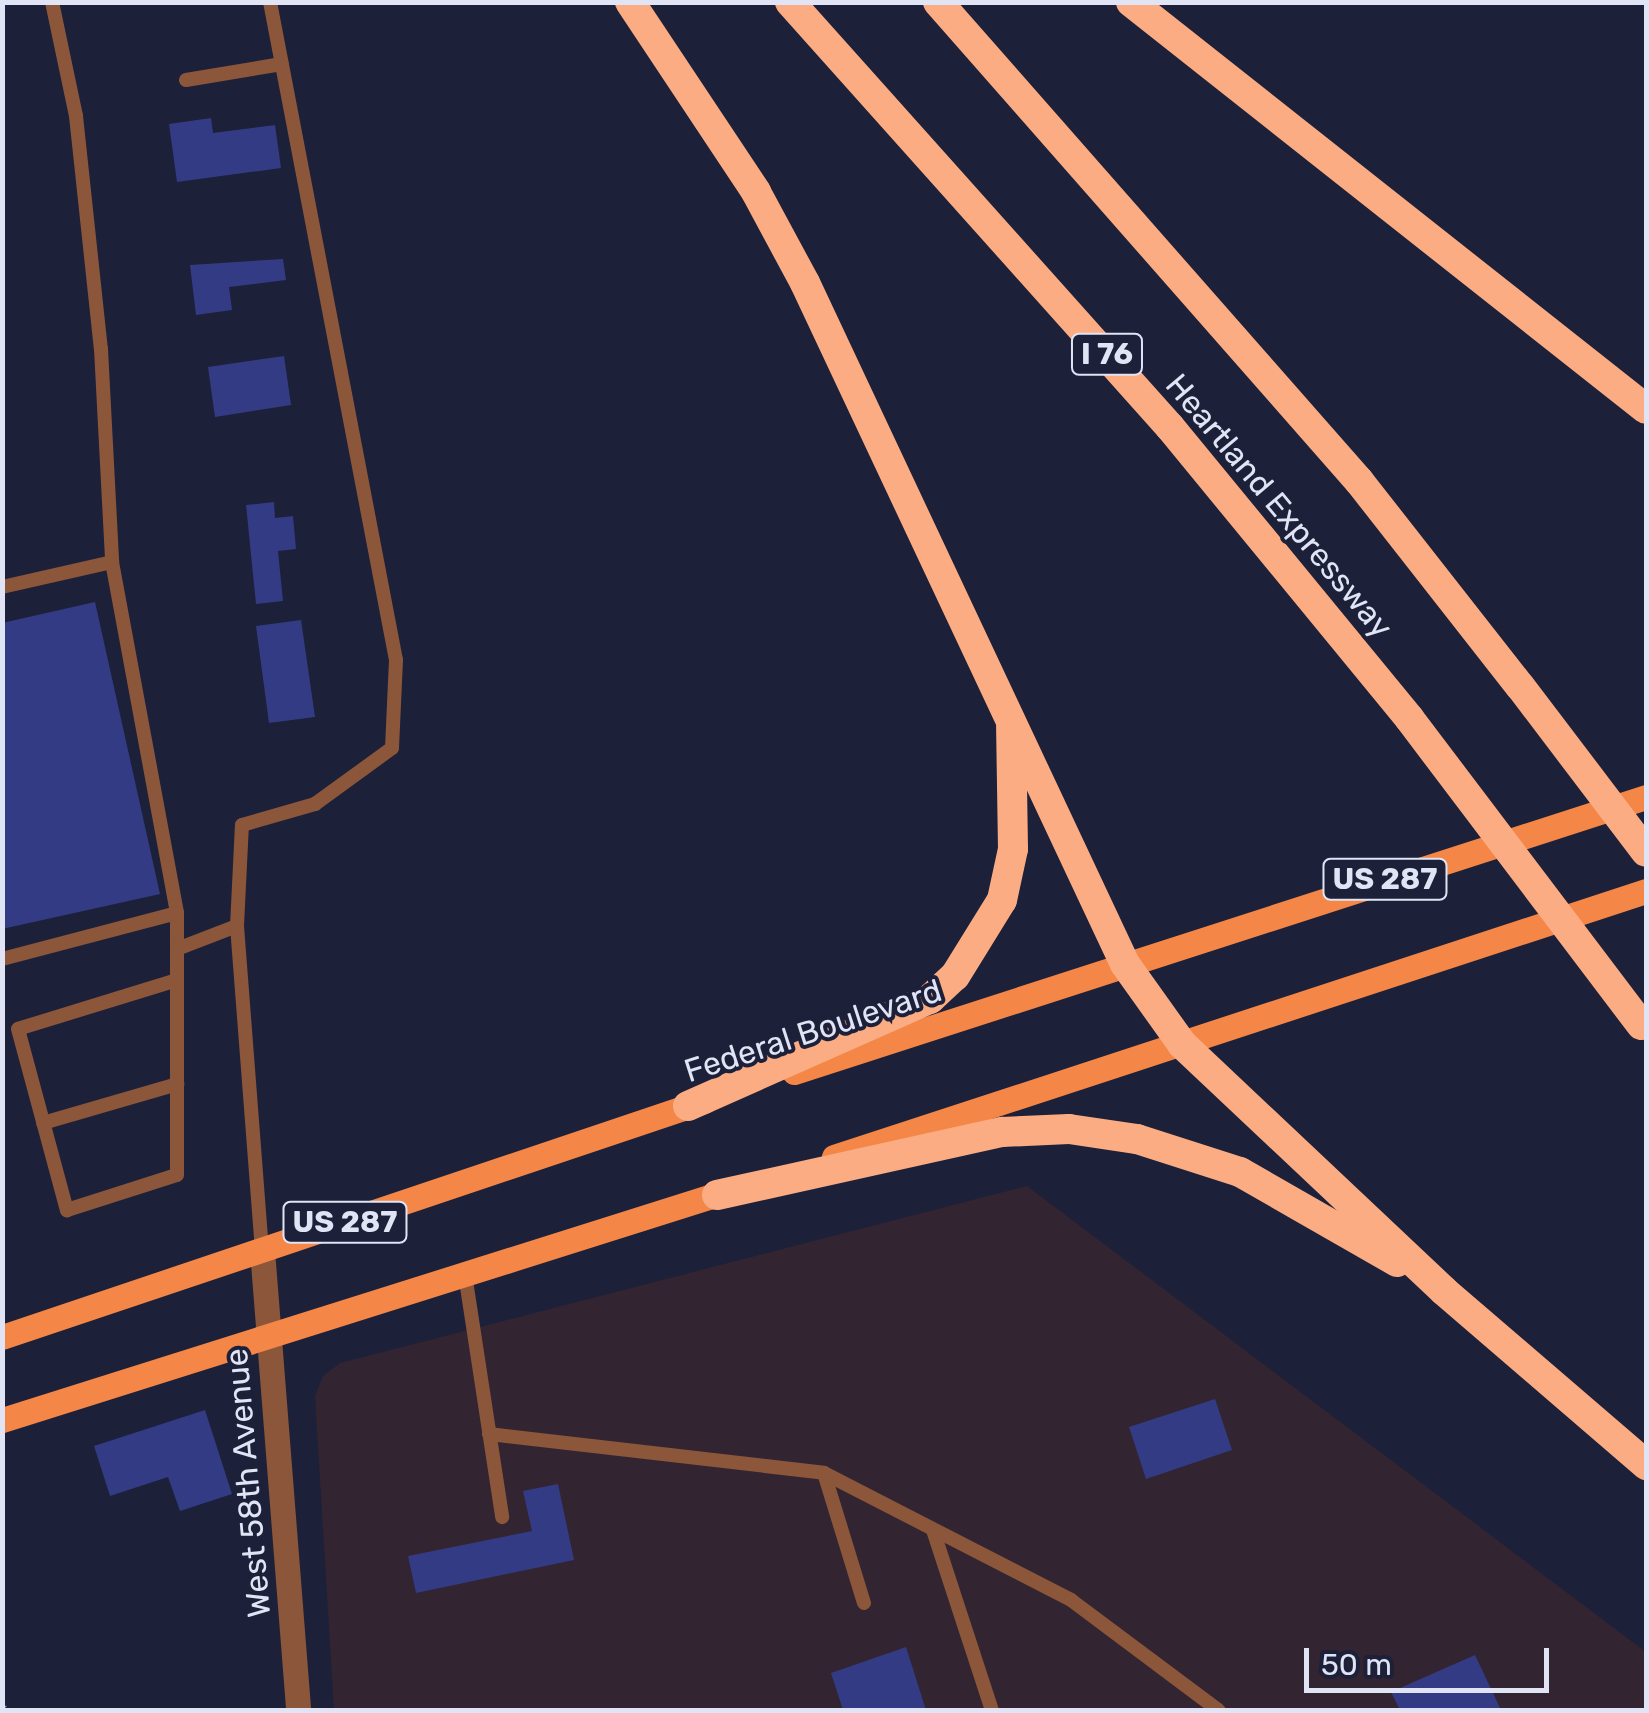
<!DOCTYPE html>
<html>
<head>
<meta charset="utf-8">
<style>
	body { margin:0 }
	#map { position:relative; width:1649px; height:1713px; overflow:hidden; background:#1c2039; font-family:Rubik,sans-serif }
	div>[style] { position:absolute }
	[style*='--x'] { left:calc(var(--x)*1px); top:calc(var(--y)*1px); width:calc(var(--w)*1px); rotate:calc(var(--a)*1deg) }
	.industrial>* { inset:0; background:#322431 }
	.building>* { inset:0; background:#333b84 }
	.lane>* { height:14px; margin:-7px; padding:0 7px; transform-origin:7px; border-radius:7px; background:#8b563a }
	.street>* { height:25px; margin:-12.5px; padding:0 12.5px; transform-origin:12.5px; border-radius:12.5px; background:#8b563a }
	.primary>* { height:25px; margin:-12.5px; padding:0 12.5px; transform-origin:12.5px; border-radius:12.5px; background:#f48647 }
	.highway>* { height:30px; margin:-15px; padding:0 15px; transform-origin:15px; border-radius:15px; background:#fcac83 }
	.rail>* { height:11px; margin-top:-5.5px; transform-origin:0; background:repeating-linear-gradient(90deg,#1c2039 0 22px,#b7bbcd 0 44px); box-sizing:border-box; border-block:2px solid #b7bbcd }
	.highway-bridge>* { height:30px; margin:-15px; padding:0 15px; transform-origin:15px; border-radius:15px; background:#fcac83 }
	span { translate:-50% -50%; white-space:nowrap; text-align:center; line-height:1.15; -webkit-text-stroke:8px #1c2039; paint-order:stroke }
	.shield-label span { padding:2px 8px; background:#1c2039; border:2px solid; border-radius:8px; -webkit-text-stroke-width:0 }
	.shield-label { font-size:30px; color:#e0e4f5; font-weight:700 }
	.street-label { font-size:32px; color:#e0e4f5 }
	.frame { position:absolute; inset:0; border:5px solid #e0e4f5; pointer-events:none }
	.scale { position:absolute; left:1304px; top:1648px; width:245px; height:45px; box-sizing:border-box; border:5px solid #e0e4f5; border-top:0; padding-left:12px; font-size:30px; line-height:35px; white-space:nowrap; color:#e0e4f5; -webkit-text-stroke:8px #1c2039; paint-order:stroke }
</style>
</head>
<body>
<div id="map">
	<div class="industrial">
		<div style="clip-path:polygon(1027px 1186px,1646px 1652px,1646px 1710px,334px 1710px,315px 1396px,323px 1376px,340px 1363px)"></div>
	</div>
	<div class="building">
		<div style="clip-path:polygon(211px 118px,213px 133px,275px 125px,281px 168px,177px 182px,169px 124px)"></div>
		<div style="clip-path:polygon(283px 259px,286px 280px,229px 287px,232px 310px,196px 315px,190px 265px)"></div>
		<div style="clip-path:polygon(284px 356px,291px 405px,215px 417px,208px 367px)"></div>
		<div style="clip-path:polygon(274px 502px,275px 518px,293px 516px,296px 549px,278px 551px,283px 601px,256px 604px,246px 505px)"></div>
		<div style="clip-path:polygon(95px 602px,160px 894px,2px 929px,2px 623px)"></div>
		<div style="clip-path:polygon(301px 620px,315px 717px,269px 723px,256px 626px)"></div>
		<div style="clip-path:polygon(1215px 1399px,1232px 1450px,1146px 1479px,1129px 1427px)"></div>
		<div style="clip-path:polygon(205px 1410px,232px 1494px,180px 1511px,168px 1477px,110px 1496px,94px 1446px)"></div>
		<div style="clip-path:polygon(558px 1484px,574px 1560px,416px 1593px,408px 1556px,532px 1531px,523px 1491px)"></div>
		<div style="clip-path:polygon(906px 1647px,926px 1710px,843px 1710px,831px 1673px)"></div>
		<div style="clip-path:polygon(1475px 1655px,1501px 1710px,1400px 1710px,1391px 1692px)"></div>
	</div>
	<div class="lane">
		<div style="--x:52;--y:2;--w:116;--a:78.1"></div>
		<div style="--x:76;--y:116;--w:234;--a:83.9"></div>
		<div style="--x:101;--y:349;--w:213;--a:87"></div>
		<div style="--x:112;--y:562;--w:357;--a:79.5"></div>
		<div style="--x:186;--y:80;--w:97;--a:-9.5"></div>
		<div style="--x:2;--y:587;--w:113;--a:-12.8"></div>
		<div style="--x:237;--y:926;--w:101;--a:-87.2"></div>
		<div style="--x:242;--y:825;--w:76;--a:-16"></div>
		<div style="--x:315;--y:804;--w:95;--a:-36"></div>
		<div style="--x:392;--y:748;--w:88;--a:-87.4"></div>
		<div style="--x:396;--y:660;--w:670;--a:-100.84"></div>
		<div style="--x:2;--y:959;--w:181;--a:-14.7"></div>
		<div style="--x:177;--y:913;--w:36;--a:90"></div>
		<div style="--x:177;--y:980;--w:166;--a:162.9"></div>
		<div style="--x:18;--y:1029;--w:188;--a:74.9"></div>
		<div style="--x:67;--y:1210;--w:115;--a:-17.7"></div>
		<div style="--x:177;--y:1175;--w:226;--a:-90"></div>
		<div style="--x:177;--y:949;--w:64;--a:-21"></div>
		<div style="--x:237;--y:926;--w:325;--a:85.6"></div>
		<div style="--x:43;--y:1123;--w:140;--a:-16.2"></div>
		<div style="--x:465;--y:1274;--w:246;--a:81.3"></div>
		<div style="--x:489;--y:1434;--w:337;--a:6.6"></div>
		<div style="--x:824;--y:1473;--w:136;--a:72.9"></div>
		<div style="--x:824;--y:1473;--w:278;--a:27.2"></div>
		<div style="--x:1071;--y:1600;--w:184;--a:36.8"></div>
		<div style="--x:933;--y:1530;--w:189;--a:71.9"></div>
	</div>
	<div class="street">
		<div style="--x:262;--y:1250;--w:461;--a:85.5"></div>
	</div>
	<div class="primary">
		<div style="--x:794;--y:1072;--w:895;--a:-17.89"></div>
		<div style="--x:834;--y:1157;--w:854;--a:-18.14"></div>
		<div style="--x:2;--y:1337;--w:741;--a:-18.58"></div>
		<div style="--x:2;--y:1420;--w:768;--a:-17.51"></div>
	</div>
	<div class="highway">
		<div style="--x:630;--y:2;--w:228;--a:56.4"></div>
		<div style="--x:756;--y:192;--w:103;--a:61.7"></div>
		<div style="--x:805;--y:283;--w:752;--a:64.83"></div>
		<div style="--x:1125;--y:964;--w:98;--a:54.5"></div>
		<div style="--x:1182;--y:1044;--w:360;--a:43.3"></div>
		<div style="--x:1444;--y:1291;--w:267;--a:40.7"></div>
		<div style="--x:790;--y:2;--w:570;--a:48.2"></div>
		<div style="--x:1170;--y:427;--w:377;--a:50.6"></div>
		<div style="--x:938;--y:2;--w:638;--a:48.69"></div>
		<div style="--x:1359;--y:481;--w:261;--a:51.9"></div>
		<div style="--x:1131;--y:2;--w:656;--a:38.32"></div>
		<div style="--x:688;--y:1106;--w:265;--a:-23.9"></div>
		<div style="--x:930;--y:999;--w:34;--a:-43"></div>
		<div style="--x:955;--y:976;--w:89;--a:-58.3"></div>
		<div style="--x:1002;--y:900;--w:52;--a:-77.8"></div>
		<div style="--x:1013;--y:849;--w:122;--a:-90.9"></div>
		<div style="--x:717;--y:1195;--w:292;--a:-12.5"></div>
		<div style="--x:1002;--y:1132;--w:67;--a:-2.6"></div>
		<div style="--x:1069;--y:1129;--w:69;--a:8.4"></div>
		<div style="--x:1137;--y:1139;--w:108;--a:17.8"></div>
		<div style="--x:1240;--y:1172;--w:181;--a:29.8"></div>
	</div>
	<div class="rail">
		<div style="--x:2;--y:1709;--w:1;--a:45"></div>
	</div>
	<div class="highway-bridge">
		<div style="--x:1520;--y:686;--w:208;--a:52.8"></div>
		<div style="--x:1409;--y:718;--w:385;--a:52.9"></div>
	</div>
	<div class="shield-label">
		<span style="left:1107px;top:354px">I 76</span>
		<span style="left:1385px;top:879px">US 287</span>
		<span style="left:345px;top:1222px">US 287</span>
	</div>
	<div class="street-label">
		<span style="left:1279px;top:506px;rotate:50deg">Heartland Expressway</span>
		<span style="left:813px;top:1031px;rotate:-18deg">Federal Boulevard</span>
		<span style="left:248px;top:1483px;rotate:-95deg">West 58th Avenue</span>
	</div>
	<div class="frame"></div>
	<div class="scale">50 m</div>
</div>
</body>
</html>
